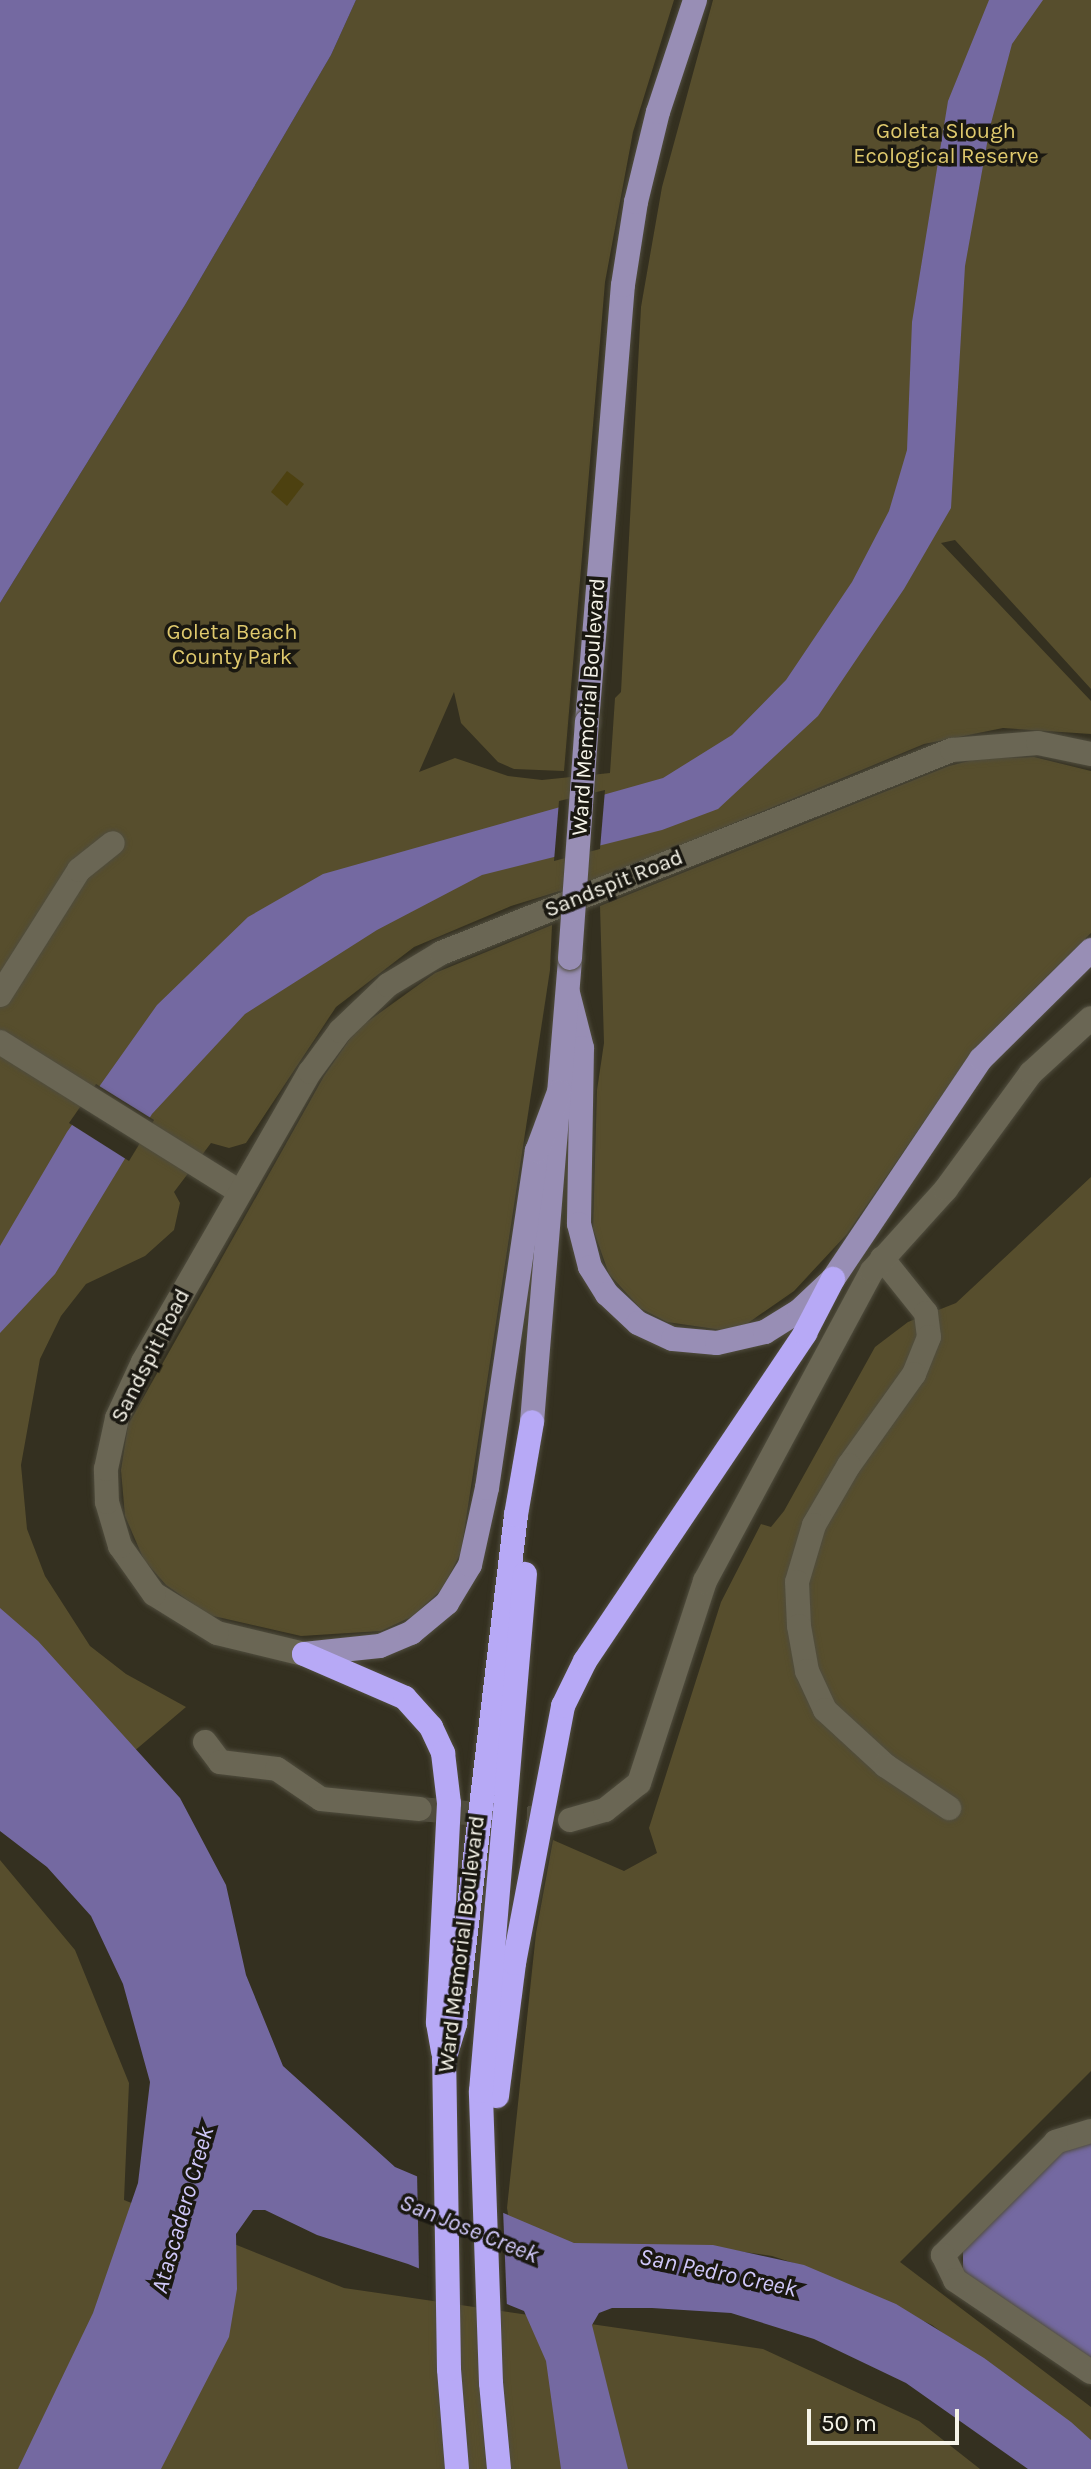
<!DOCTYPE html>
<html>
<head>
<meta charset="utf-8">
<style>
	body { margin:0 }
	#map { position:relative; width:1091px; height:2469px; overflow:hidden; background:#343020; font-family:Karla,sans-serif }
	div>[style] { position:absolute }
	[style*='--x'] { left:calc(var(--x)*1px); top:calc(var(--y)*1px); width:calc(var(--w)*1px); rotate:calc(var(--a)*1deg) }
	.green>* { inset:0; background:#574e2d }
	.water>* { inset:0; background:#7469a1 }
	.pier>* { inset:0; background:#343020 }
	.building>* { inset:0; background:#4d4110 }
	.minor-tunnel>* { height:24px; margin-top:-12px; transform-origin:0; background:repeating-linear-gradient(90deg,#514d3e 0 24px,transparent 0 36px) }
	.roads { filter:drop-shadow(0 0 2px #504d3e) drop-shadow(0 0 2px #504d3e) }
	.minor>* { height:24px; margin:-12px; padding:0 12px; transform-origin:12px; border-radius:12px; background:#6a6654 }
	.major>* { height:24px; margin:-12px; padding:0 12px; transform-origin:12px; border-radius:12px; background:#988eb5 }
	.highway>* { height:24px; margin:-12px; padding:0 12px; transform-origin:12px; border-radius:12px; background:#b7a9f6 }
	.bridges { filter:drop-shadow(0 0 2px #504d3e) drop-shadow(0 0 2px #504d3e) }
	.major-bridge>* { height:24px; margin:-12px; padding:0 12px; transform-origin:12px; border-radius:12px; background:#988eb5 }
	span { translate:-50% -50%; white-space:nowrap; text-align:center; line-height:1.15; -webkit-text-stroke:7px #1a1811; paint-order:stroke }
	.park-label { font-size:22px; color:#dfc96d }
	.street-label { font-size:22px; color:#f6f4e9 }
	.water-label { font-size:24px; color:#d0c8fa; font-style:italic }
	.scale { position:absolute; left:807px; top:2409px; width:152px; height:36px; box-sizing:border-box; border:4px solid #f6f4e9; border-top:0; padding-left:10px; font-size:24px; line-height:28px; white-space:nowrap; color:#f6f4e9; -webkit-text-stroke:6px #1a1811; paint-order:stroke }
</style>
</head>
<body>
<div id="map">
	<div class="green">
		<div style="clip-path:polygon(356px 0,674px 0,633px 132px,605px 282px,564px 771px,514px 769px,498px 762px,461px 723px,454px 692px,419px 772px,455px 758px,508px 776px,542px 780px,610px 773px,615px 698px,621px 692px,641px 307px,662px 187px,713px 0,1091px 0,1091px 689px,955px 540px,941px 543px,1091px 701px,1091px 734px,1003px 728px,924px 744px,602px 878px,511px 906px,414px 947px,336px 1007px,246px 1143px,229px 1148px,211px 1143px,174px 1192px,180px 1203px,174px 1230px,145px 1256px,86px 1284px,61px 1316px,40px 1359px,21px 1465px,27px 1529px,45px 1576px,90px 1646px,126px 1674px,186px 1707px,92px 1787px,0 1711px,0 603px,185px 305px,331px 55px)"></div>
		<div style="clip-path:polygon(1034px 757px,1091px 771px,1091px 933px,973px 1050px,847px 1234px,794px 1291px,745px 1325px,722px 1330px,667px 1322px,640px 1308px,609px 1274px,593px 1229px,597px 1090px,604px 1043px,600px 906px,949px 766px,977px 759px)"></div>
		<div style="clip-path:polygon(552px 925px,550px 970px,461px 1552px,443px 1588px,413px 1616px,381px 1631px,301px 1636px,209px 1615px,166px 1585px,144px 1560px,125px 1516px,121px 1470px,128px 1425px,324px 1076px,356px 1030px,435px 973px)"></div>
		<div style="clip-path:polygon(1091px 1177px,1091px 2071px,900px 2262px,1091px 2407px,1091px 2444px,932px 2325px,809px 2268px,772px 2256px,709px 2247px,583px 2252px,509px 2220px,507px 2208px,536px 1933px,553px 1840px,624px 1871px,657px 1853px,649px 1828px,721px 1602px,761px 1524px,771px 1527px,784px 1511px,875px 1347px,908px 1322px,956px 1303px)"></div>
		<div style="clip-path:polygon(0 1860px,75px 1950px,129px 2083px,124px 2200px,344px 2288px,763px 2349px,919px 2421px,980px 2469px,0 2469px)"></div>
	</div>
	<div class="water">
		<div style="clip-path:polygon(0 0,356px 0,331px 55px,185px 305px,0 603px)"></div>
		<div style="clip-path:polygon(989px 0,1043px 0,1012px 44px,990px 127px,965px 266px,951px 508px,904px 589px,818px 716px,718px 809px,662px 830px,482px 875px,377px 930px,245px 1014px,152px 1114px,55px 1274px,0 1333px,0 1246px,67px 1132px,157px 1005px,248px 917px,323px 874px,663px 778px,732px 735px,786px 680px,852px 582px,889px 511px,907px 450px,912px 322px,948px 101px)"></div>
		<div style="clip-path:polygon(0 1608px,38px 1641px,180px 1798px,226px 1885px,246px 1975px,283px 2066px,395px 2167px,574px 2243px,713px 2245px,804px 2265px,896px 2304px,984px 2358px,1071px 2422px,1091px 2440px,1091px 2469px,1028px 2469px,906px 2383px,814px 2339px,731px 2313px,652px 2308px,612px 2308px,599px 2313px,592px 2325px,628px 2469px,561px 2469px,546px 2361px,524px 2311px,408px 2264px,317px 2235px,265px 2210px,253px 2210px,236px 2234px,237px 2289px,229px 2337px,161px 2469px,18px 2469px,93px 2313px,138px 2183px,150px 2082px,123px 1984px,91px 1916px,47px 1867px,0 1831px)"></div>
		<div style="clip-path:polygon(1091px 2139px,1091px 2364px,970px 2284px,963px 2269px,963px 2246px,1055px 2152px)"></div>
	</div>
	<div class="pier">
		<div style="clip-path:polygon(605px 790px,600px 849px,554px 861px,559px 801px)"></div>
		<div style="clip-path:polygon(96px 1084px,154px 1120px,129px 1161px,69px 1123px)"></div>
		<div style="clip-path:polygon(417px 2171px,503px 2209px,507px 2309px,419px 2273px)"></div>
	</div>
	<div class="building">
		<div style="clip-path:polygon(287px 471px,304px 484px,287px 506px,271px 492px)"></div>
	</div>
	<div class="minor-tunnel">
		<div style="--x:419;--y:1809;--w:134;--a:4.7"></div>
	</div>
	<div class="roads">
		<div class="minor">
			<div style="--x:0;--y:995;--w:148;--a:-57.7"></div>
			<div style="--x:79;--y:870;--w:43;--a:-38.5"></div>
			<div style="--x:0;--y:1042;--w:283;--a:32"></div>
			<div style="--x:882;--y:1258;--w:70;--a:51.3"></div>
			<div style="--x:926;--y:1313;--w:24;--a:83"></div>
			<div style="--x:929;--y:1337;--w:40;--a:112"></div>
			<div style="--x:914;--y:1374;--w:112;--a:125.5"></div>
			<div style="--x:849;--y:1465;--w:69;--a:120.3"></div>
			<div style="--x:814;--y:1525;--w:59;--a:106.6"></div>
			<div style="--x:797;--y:1582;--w:44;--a:87.4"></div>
			<div style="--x:799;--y:1626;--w:46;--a:79.9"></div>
			<div style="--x:807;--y:1671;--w:43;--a:65.2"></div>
			<div style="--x:825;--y:1710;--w:83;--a:42.6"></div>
			<div style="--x:886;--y:1766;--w:76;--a:33.7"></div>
			<div style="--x:304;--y:1654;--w:89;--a:-166.4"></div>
			<div style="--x:217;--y:1633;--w:74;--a:-148.2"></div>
			<div style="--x:154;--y:1594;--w:59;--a:-125.3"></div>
			<div style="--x:120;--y:1546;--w:46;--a:-106.5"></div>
			<div style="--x:107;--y:1502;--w:33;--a:-92"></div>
			<div style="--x:106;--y:1469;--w:52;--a:-77.8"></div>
			<div style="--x:117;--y:1418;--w:62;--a:-65.1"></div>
			<div style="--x:143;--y:1362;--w:335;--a:-60.1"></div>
			<div style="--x:310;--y:1072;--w:51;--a:-53.8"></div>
			<div style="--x:340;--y:1031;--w:66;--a:-43.8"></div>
			<div style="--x:388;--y:985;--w:62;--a:-31.1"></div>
			<div style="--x:441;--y:953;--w:550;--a:-21.67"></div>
			<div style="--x:952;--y:750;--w:86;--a:-4.7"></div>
			<div style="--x:1038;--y:743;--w:54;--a:11.7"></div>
			<div style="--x:205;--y:1742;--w:25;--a:53"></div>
			<div style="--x:220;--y:1762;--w:57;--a:7"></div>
			<div style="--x:277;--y:1769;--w:53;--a:34.3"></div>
			<div style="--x:321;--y:1799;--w:99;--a:5.8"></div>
			<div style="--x:570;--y:1820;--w:36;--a:-16"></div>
			<div style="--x:605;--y:1810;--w:43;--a:-38.5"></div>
			<div style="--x:639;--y:1783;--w:213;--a:-71.9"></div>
			<div style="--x:705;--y:1581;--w:352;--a:-61.7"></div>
			<div style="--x:872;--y:1271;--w:110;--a:-47.9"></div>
			<div style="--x:946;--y:1189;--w:144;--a:-53.8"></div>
			<div style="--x:1031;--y:1073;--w:81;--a:-42.5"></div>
			<div style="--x:1091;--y:2131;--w:37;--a:163"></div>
			<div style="--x:1056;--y:2142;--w:160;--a:135"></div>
			<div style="--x:943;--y:2255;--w:28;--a:64"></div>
			<div style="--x:955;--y:2280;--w:164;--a:34.1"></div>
		</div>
		<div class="major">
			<div style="--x:587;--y:722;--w:438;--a:-85.3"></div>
			<div style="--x:623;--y:285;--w:84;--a:-81.1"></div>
			<div style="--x:636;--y:202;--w:93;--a:-76.3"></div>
			<div style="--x:658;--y:112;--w:118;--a:-71.7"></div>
			<div style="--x:568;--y:993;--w:57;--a:75.7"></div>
			<div style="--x:582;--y:1048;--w:176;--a:91"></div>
			<div style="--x:579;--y:1224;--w:44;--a:75.7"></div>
			<div style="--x:590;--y:1267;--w:32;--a:58"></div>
			<div style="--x:607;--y:1294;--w:42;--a:43.1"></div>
			<div style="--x:638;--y:1323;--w:38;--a:25"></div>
			<div style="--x:673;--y:1339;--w:44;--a:5.2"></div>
			<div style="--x:717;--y:1343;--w:49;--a:-12.9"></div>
			<div style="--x:765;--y:1332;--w:40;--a:-32"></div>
			<div style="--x:799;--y:1311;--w:47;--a:-43.3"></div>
			<div style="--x:833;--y:1279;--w:265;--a:-56.1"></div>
			<div style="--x:981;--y:1059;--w:155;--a:-44.7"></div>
			<div style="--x:532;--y:1422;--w:466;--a:-85.3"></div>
			<div style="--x:304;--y:1654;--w:76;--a:-6"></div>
			<div style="--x:380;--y:1646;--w:34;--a:-23"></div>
			<div style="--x:411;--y:1633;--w:47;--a:-39.8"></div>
			<div style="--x:447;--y:1603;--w:44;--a:-58.8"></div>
			<div style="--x:470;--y:1565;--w:79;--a:-77.6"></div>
			<div style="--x:487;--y:1488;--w:341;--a:-81.6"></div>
			<div style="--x:537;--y:1151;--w:63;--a:-69.6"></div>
		</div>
		<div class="highway">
			<div style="--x:304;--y:1654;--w:110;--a:23.5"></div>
			<div style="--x:405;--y:1698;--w:39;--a:48"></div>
			<div style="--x:431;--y:1727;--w:29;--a:65"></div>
			<div style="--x:443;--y:1753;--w:50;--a:83.2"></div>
			<div style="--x:449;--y:1803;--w:220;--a:92.9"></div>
			<div style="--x:438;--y:2023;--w:29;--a:80"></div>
			<div style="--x:497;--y:2096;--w:134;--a:-82.7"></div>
			<div style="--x:514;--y:1963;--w:262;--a:-79.2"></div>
			<div style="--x:563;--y:1706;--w:50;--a:-63.9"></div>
			<div style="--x:585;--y:1661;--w:395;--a:-56.1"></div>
			<div style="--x:805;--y:1333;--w:61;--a:-62.6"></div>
			<div style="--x:457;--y:2469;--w:100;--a:-94.6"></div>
			<div style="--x:449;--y:2369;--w:309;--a:-90.9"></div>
			<div style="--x:444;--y:2060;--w:39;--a:-73"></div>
			<div style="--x:455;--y:2023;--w:512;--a:-83.15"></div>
			<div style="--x:516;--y:1515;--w:94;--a:-80.2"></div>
			<div style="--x:499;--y:2469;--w:86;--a:-95.3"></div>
			<div style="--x:491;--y:2383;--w:292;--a:-92"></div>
			<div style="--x:481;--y:2091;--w:519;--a:-85.14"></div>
		</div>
	</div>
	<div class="bridges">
		<div class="major-bridge">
			<div style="--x:570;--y:958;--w:237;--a:-85.9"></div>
		</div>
	</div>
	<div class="park-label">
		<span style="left:946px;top:144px">Goleta Slough<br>Ecological Reserve</span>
		<span style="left:232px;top:645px">Goleta Beach<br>County Park</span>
	</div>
	<div class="street-label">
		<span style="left:589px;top:707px;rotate:-86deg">Ward Memorial Boulevard</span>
		<span style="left:614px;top:884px;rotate:-22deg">Sandspit Road</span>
		<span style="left:151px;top:1356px;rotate:-63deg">Sandspit Road</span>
		<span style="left:462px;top:1944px;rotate:-83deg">Ward Memorial Boulevard</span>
	</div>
	<div class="water-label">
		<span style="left:183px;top:2210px;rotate:-74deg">Atascadero Creek</span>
		<span style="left:469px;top:2229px;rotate:22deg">San Jose Creek</span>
		<span style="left:718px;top:2273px;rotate:12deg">San Pedro Creek</span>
	</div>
	<div class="scale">50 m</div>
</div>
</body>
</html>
